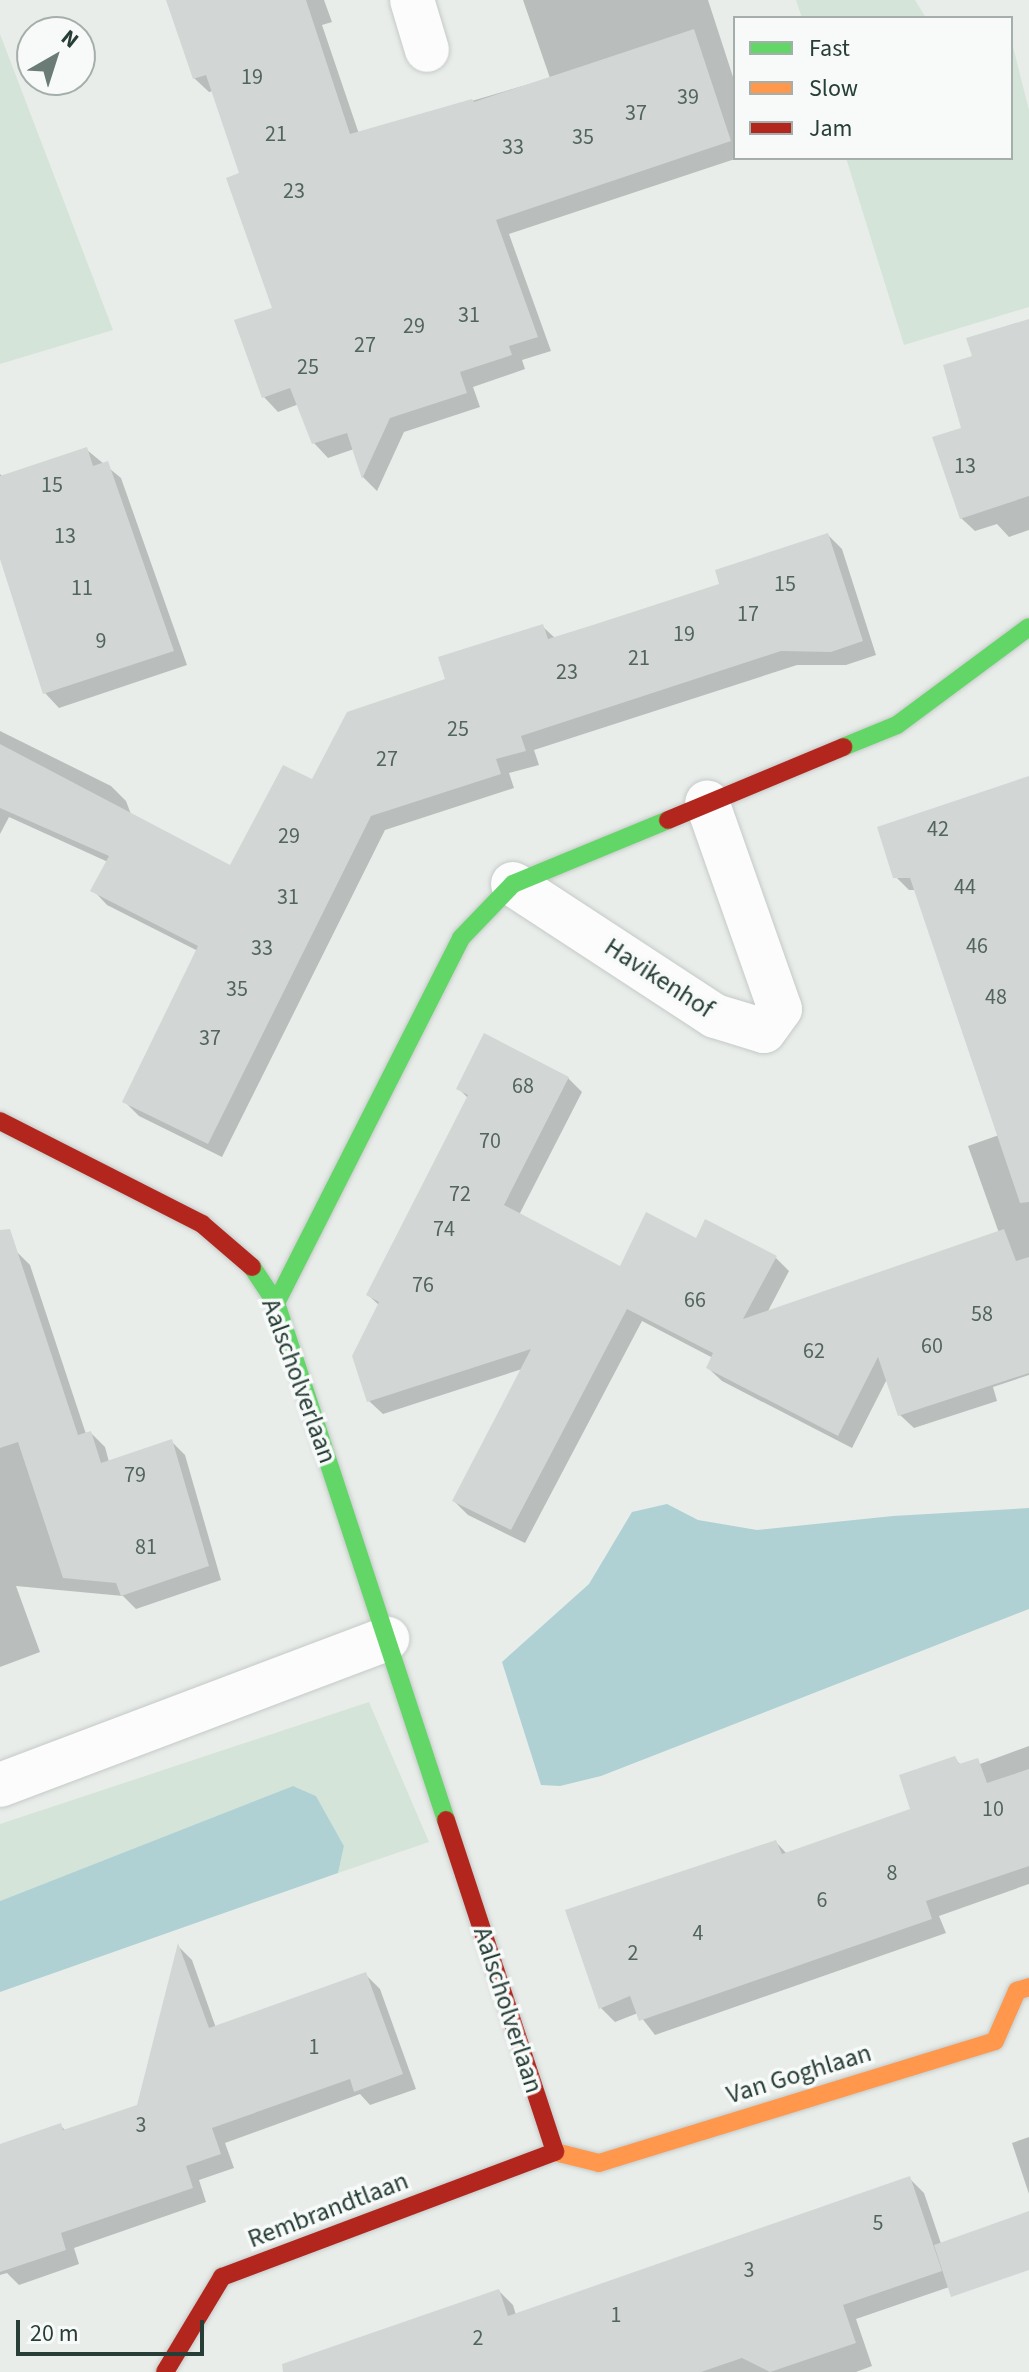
<!DOCTYPE html>
<html>
<head>
<meta charset="utf-8">
<style>
	body { margin:0 }
	#map { position:relative; width:1029px; height:2372px; overflow:hidden; background:#e8edea; font-family:"Source Sans 3",sans-serif }
	div>[style] { position:absolute }
	[style*='--x'] { left:calc(var(--x)*1px); top:calc(var(--y)*1px); width:calc(var(--w)*1px); rotate:calc(var(--a)*1deg) }
	.green>* { inset:0; background:#d4e4d8 }
	.water>* { inset:0; background:#afd1d4 }
	.shadow>* { inset:0; background:#0003 }
	.building>* { inset:0; background:#d2d6d4 }
	.roads { filter:drop-shadow(0 0 2px #c5cac7) drop-shadow(0 0 2px #c5cac7) }
	.street>* { height:44px; margin:-22px; padding:0 22px; transform-origin:22px; border-radius:22px; background:#fcfcfc }
	.fast>* { height:18px; margin:-9px; padding:0 9px; transform-origin:9px; border-radius:9px; background:#63d668 }
	.slow>* { height:18px; margin:-9px; padding:0 9px; transform-origin:9px; border-radius:9px; background:#ff974d }
	.jam>* { height:18px; margin:-9px; padding:0 9px; transform-origin:9px; border-radius:9px; background:#b3261e }
	span { translate:-50% -50%; white-space:nowrap; text-align:center; line-height:1.15; -webkit-text-stroke:7px #f7faf9; paint-order:stroke }
	.number-label { font-size:22px; color:#52645e }
	.number-label span { -webkit-text-stroke-width:0 }
	.street-label { font-size:26px; color:#273e37 }
	.legend { position:absolute; left:733px; top:16px; width:280px; height:144px; box-sizing:border-box; background:#f7faf9; border:2px solid #a4afab; margin:0; padding:10px 14px; list-style:none; font-size:24px; color:#273e37 }
	.legend li { display:flex; align-items:center; gap:16px; height:40px }
	.legend b { width:40px; border:2px solid #a4afab }
	.north { position:absolute; left:16px; top:16px; width:80px; height:80px; box-sizing:border-box; background:#f7faf9; border:2px solid #a4afab; border-radius:50%; rotate:39deg; font-size:22px; font-weight:700; line-height:32px; text-align:center; color:#273e37 }
	.north::after { content:''; display:block; margin:auto; width:28px; height:36px; background:#6b7b76; clip-path:polygon(50% 0,100% 100%,50% 72%,0 100%) }
	.scale { position:absolute; left:16px; top:2320px; width:188px; height:36px; box-sizing:border-box; border:4px solid #273e37; border-top:0; padding-left:10px; font-size:24px; line-height:28px; white-space:nowrap; color:#273e37; -webkit-text-stroke:6px #f7faf9; paint-order:stroke }
</style>
</head>
<body>
<div id="map">
	<div class="green">
		<div style="clip-path:polygon(796px 0,915px 0,926px 18px,802px 18px)"></div>
		<div style="clip-path:polygon(0 34px,113px 330px,0 364px)"></div>
		<div style="clip-path:polygon(1011px 39px,1029px 110px,1029px 307px,904px 345px,846px 158px,1011px 158px)"></div>
		<div style="clip-path:polygon(369px 1702px,429px 1842px,338px 1873px,344px 1846px,316px 1796px,293px 1786px,0 1901px,0 1824px)"></div>
	</div>
	<div class="water">
		<div style="clip-path:polygon(667px 1504px,698px 1520px,757px 1530px,893px 1516px,1029px 1508px,1029px 1609px,601px 1776px,560px 1786px,541px 1785px,502px 1662px,589px 1584px,632px 1512px)"></div>
		<div style="clip-path:polygon(293px 1786px,316px 1796px,344px 1846px,338px 1873px,0 1992px,0 1901px)"></div>
	</div>
	<div class="shadow">
		<div style="clip-path:polygon(193px 0,324px 0,332px 22px,322px 25px,359px 134px,550px 78px,523px 0,708px 0,735px 83px,738px 158px,509px 234px,551px 351px,522px 360px,525px 369px,473px 387px,480px 407px,404px 432px,377px 491px,363px 477px,354px 449px,328px 458px,314px 443px,299px 404px,278px 412px,264px 397px,274px 309px,242px 175px,213px 91px,209px 92px,194px 78px)"></div>
		<div style="clip-path:polygon(1029px 321px,1029px 530px,1009px 537px,997px 524px,975px 531px,961px 518px,963px 429px,974px 358px)"></div>
		<div style="clip-path:polygon(87px 450px,121px 478px,187px 665px,59px 708px,45px 693px,0 556px,0 474px,3px 477px)"></div>
		<div style="clip-path:polygon(828px 535px,842px 549px,876px 655px,846px 665px,797px 665px,534px 750px,539px 765px,509px 773px,514px 788px,385px 830px,222px 1157px,139px 1116px,124px 1101px,198px 951px,107px 905px,93px 890px,108px 862px,9px 817px,0 834px,0 731px,111px 786px,126px 801px,132px 817px,231px 868px,313px 782px,448px 680px,542px 626px,556px 639px,721px 585px)"></div>
		<div style="clip-path:polygon(1029px 778px,1029px 1375px,993px 1387px,997px 1401px,914px 1428px,900px 1415px,887px 1379px,852px 1448px,722px 1381px,708px 1368px,713px 1358px,642px 1321px,525px 1543px,468px 1515px,454px 1501px,522px 1369px,383px 1414px,369px 1401px,380px 1306px,368px 1295px,469px 1099px,458px 1088px,568px 1078px,582px 1092px,519px 1215px,620px 1268px,697px 1240px,776px 1258px,789px 1271px,767px 1313px,999px 1233px,968px 1146px,999px 1135px,916px 890px,909px 890px,895px 876px)"></div>
		<div style="clip-path:polygon(16px 1251px,30px 1265px,86px 1434px,91px 1433px,105px 1447px,109px 1462px,171px 1441px,185px 1455px,221px 1580px,136px 1609px,123px 1596px,16px 1586px,40px 1652px,0 1667px,0 1257px)"></div>
		<div style="clip-path:polygon(1029px 1746px,1029px 1884px,939px 1916px,946px 1933px,655px 2035px,638px 2013px,615px 2022px,601px 2008px,776px 1842px,787px 1854px,913px 1810px,955px 1759px,962px 1766px,977px 1761px,980px 1764px)"></div>
		<div style="clip-path:polygon(179px 1947px,192px 1960px,216px 2028px,366px 1975px,380px 1989px,416px 2089px,370px 2105px,360px 2094px,225px 2143px,234px 2168px,199px 2180px,206px 2202px,74px 2248px,79px 2264px,19px 2285px,7px 2273px,0 2275px,0 2146px,60px 2125px,66px 2131px,138px 2106px)"></div>
		<div style="clip-path:polygon(1029px 2137px,1029px 2194px,1012px 2143px)"></div>
		<div style="clip-path:polygon(910px 2179px,924px 2193px,955px 2285px,856px 2319px,872px 2366px,856px 2372px,302px 2372px,499px 2291px,513px 2305px,516px 2315px)"></div>
	</div>
	<div class="building">
		<div style="clip-path:polygon(166px 0,306px 0,350px 134px,472px 99px,474px 102px,694px 29px,731px 141px,496px 220px,538px 337px,509px 346px,512px 355px,460px 372px,467px 393px,390px 418px,362px 479px,347px 433px,312px 444px,290px 388px,262px 398px,234px 320px,272px 308px,226px 178px,239px 173px,206px 75px,193px 79px)"></div>
		<div style="clip-path:polygon(1029px 319px,1029px 496px,960px 519px,932px 437px,961px 428px,943px 365px,972px 356px,966px 338px)"></div>
		<div style="clip-path:polygon(87px 447px,93px 466px,108px 461px,174px 651px,43px 694px,0 559px,0 476px)"></div>
		<div style="clip-path:polygon(828px 533px,863px 641px,831px 652px,781px 651px,521px 736px,526px 751px,496px 759px,501px 774px,371px 816px,208px 1144px,122px 1102px,198px 946px,90px 891px,109px 856px,0 808px,0 744px,230px 865px,283px 765px,312px 779px,347px 712px,445px 679px,438px 657px,543px 624px,548px 639px,596px 624px,719px 584px,715px 570px)"></div>
		<div style="clip-path:polygon(1029px 776px,1029px 1202px,1020px 1203px,910px 878px,893px 878px,877px 827px)"></div>
		<div style="clip-path:polygon(484px 1033px,569px 1077px,504px 1205px,620px 1266px,646px 1212px,696px 1238px,705px 1219px,777px 1256px,743px 1319px,1004px 1229px,1016px 1261px,1029px 1257px,1029px 1373px,898px 1416px,878px 1357px,838px 1436px,706px 1368px,713px 1353px,627px 1309px,511px 1530px,452px 1501px,531px 1349px,367px 1402px,352px 1356px,379px 1302px,366px 1295px,468px 1095px,456px 1089px)"></div>
		<div style="clip-path:polygon(10px 1229px,78px 1435px,91px 1431px,101px 1463px,172px 1439px,209px 1566px,121px 1596px,116px 1583px,63px 1578px,18px 1442px,0 1448px,0 1230px)"></div>
		<div style="clip-path:polygon(955px 1756px,959px 1764px,978px 1758px,987px 1783px,1029px 1769px,1029px 1866px,926px 1901px,932px 1919px,639px 2021px,630px 1996px,599px 2009px,565px 1910px,776px 1840px,782px 1854px,910px 1809px,899px 1775px)"></div>
		<div style="clip-path:polygon(178px 1943px,209px 2028px,366px 1972px,403px 2074px,354px 2092px,350px 2079px,212px 2128px,221px 2154px,186px 2166px,193px 2188px,61px 2233px,66px 2250px,0 2272px,0 2144px,61px 2123px,63px 2130px,137px 2105px)"></div>
		<div style="clip-path:polygon(910px 2176px,942px 2271px,843px 2305px,856px 2343px,770px 2372px,742px 2358px,701px 2372px,283px 2372px,282px 2364px,499px 2289px,508px 2316px)"></div>
		<div style="clip-path:polygon(1029px 2211px,1029px 2270px,951px 2297px,934px 2245px)"></div>
	</div>
	<div class="roads">
		<div class="street">
			<div style="--x:412;--y:0;--w:52;--a:73.3"></div>
			<div style="--x:513;--y:884;--w:241;--a:33.2"></div>
			<div style="--x:715;--y:1016;--w:51;--a:17"></div>
			<div style="--x:764;--y:1031;--w:27;--a:-54"></div>
			<div style="--x:780;--y:1009;--w:219;--a:-109.4"></div>
			<div style="--x:0;--y:1785;--w:414;--a:-20.7"></div>
		</div>
		<div class="fast">
			<div style="--x:843;--y:747;--w:58;--a:-22.2"></div>
			<div style="--x:897;--y:725;--w:164;--a:-36.6"></div>
			<div style="--x:252;--y:1267;--w:43;--a:56.3"></div>
			<div style="--x:276;--y:1303;--w:544;--a:71.8"></div>
			<div style="--x:276;--y:1303;--w:409;--a:-63.1"></div>
			<div style="--x:461;--y:938;--w:75;--a:-46.1"></div>
			<div style="--x:513;--y:884;--w:168;--a:-22.4"></div>
		</div>
		<div class="slow">
			<div style="--x:555;--y:2152;--w:45;--a:14"></div>
			<div style="--x:599;--y:2163;--w:414;--a:-17.1"></div>
			<div style="--x:995;--y:2041;--w:55;--a:-66.3"></div>
			<div style="--x:1017;--y:1991;--w:13;--a:-18"></div>
		</div>
		<div class="jam">
			<div style="--x:668;--y:820;--w:190;--a:-22.6"></div>
			<div style="--x:0;--y:1121;--w:227;--a:27"></div>
			<div style="--x:202;--y:1224;--w:66;--a:40.7"></div>
			<div style="--x:446;--y:1820;--w:349;--a:71.8"></div>
			<div style="--x:165;--y:2372;--w:111;--a:-59"></div>
			<div style="--x:222;--y:2277;--w:356;--a:-20.6"></div>
		</div>
	</div>
	<div class="number-label">
		<span style="left:252px;top:78px">19</span>
		<span style="left:688px;top:98px">39</span>
		<span style="left:636px;top:114px">37</span>
		<span style="left:276px;top:135px">21</span>
		<span style="left:583px;top:138px">35</span>
		<span style="left:513px;top:148px">33</span>
		<span style="left:294px;top:192px">23</span>
		<span style="left:469px;top:316px">31</span>
		<span style="left:414px;top:327px">29</span>
		<span style="left:365px;top:346px">27</span>
		<span style="left:308px;top:368px">25</span>
		<span style="left:965px;top:467px">13</span>
		<span style="left:52px;top:486px">15</span>
		<span style="left:65px;top:537px">13</span>
		<span style="left:785px;top:585px">15</span>
		<span style="left:82px;top:589px">11</span>
		<span style="left:748px;top:615px">17</span>
		<span style="left:684px;top:635px">19</span>
		<span style="left:101px;top:642px">9</span>
		<span style="left:639px;top:659px">21</span>
		<span style="left:567px;top:673px">23</span>
		<span style="left:458px;top:730px">25</span>
		<span style="left:387px;top:760px">27</span>
		<span style="left:938px;top:830px">42</span>
		<span style="left:289px;top:837px">29</span>
		<span style="left:965px;top:888px">44</span>
		<span style="left:288px;top:898px">31</span>
		<span style="left:977px;top:947px">46</span>
		<span style="left:262px;top:949px">33</span>
		<span style="left:237px;top:990px">35</span>
		<span style="left:996px;top:998px">48</span>
		<span style="left:210px;top:1039px">37</span>
		<span style="left:523px;top:1087px">68</span>
		<span style="left:490px;top:1142px">70</span>
		<span style="left:460px;top:1195px">72</span>
		<span style="left:444px;top:1230px">74</span>
		<span style="left:423px;top:1286px">76</span>
		<span style="left:695px;top:1301px">66</span>
		<span style="left:982px;top:1315px">58</span>
		<span style="left:932px;top:1347px">60</span>
		<span style="left:814px;top:1352px">62</span>
		<span style="left:135px;top:1476px">79</span>
		<span style="left:146px;top:1548px">81</span>
		<span style="left:993px;top:1810px">10</span>
		<span style="left:892px;top:1874px">8</span>
		<span style="left:822px;top:1901px">6</span>
		<span style="left:698px;top:1934px">4</span>
		<span style="left:633px;top:1954px">2</span>
		<span style="left:314px;top:2048px">1</span>
		<span style="left:141px;top:2126px">3</span>
		<span style="left:878px;top:2224px">5</span>
		<span style="left:749px;top:2271px">3</span>
		<span style="left:616px;top:2316px">1</span>
		<span style="left:478px;top:2339px">2</span>
	</div>
	<div class="street-label">
		<span style="left:659px;top:978px;rotate:33deg">Havikenhof</span>
		<span style="left:299px;top:1381px;rotate:70deg">Aalscholverlaan</span>
		<span style="left:508px;top:2010px;rotate:72deg">Aalscholverlaan</span>
		<span style="left:799px;top:2074px;rotate:-17deg">Van Goghlaan</span>
		<span style="left:328px;top:2210px;rotate:-21deg">Rembrandtlaan</span>
	</div>
	<ul class="legend">
	<li><b style="height:10px;background:#63d668"></b>Fast</li>
	<li><b style="height:10px;background:#ff974d"></b>Slow</li>
	<li><b style="height:10px;background:#b3261e"></b>Jam</li>
	</ul>
	<div class="north">N</div>
	<div class="scale">20 m</div>
</div>
</body>
</html>
